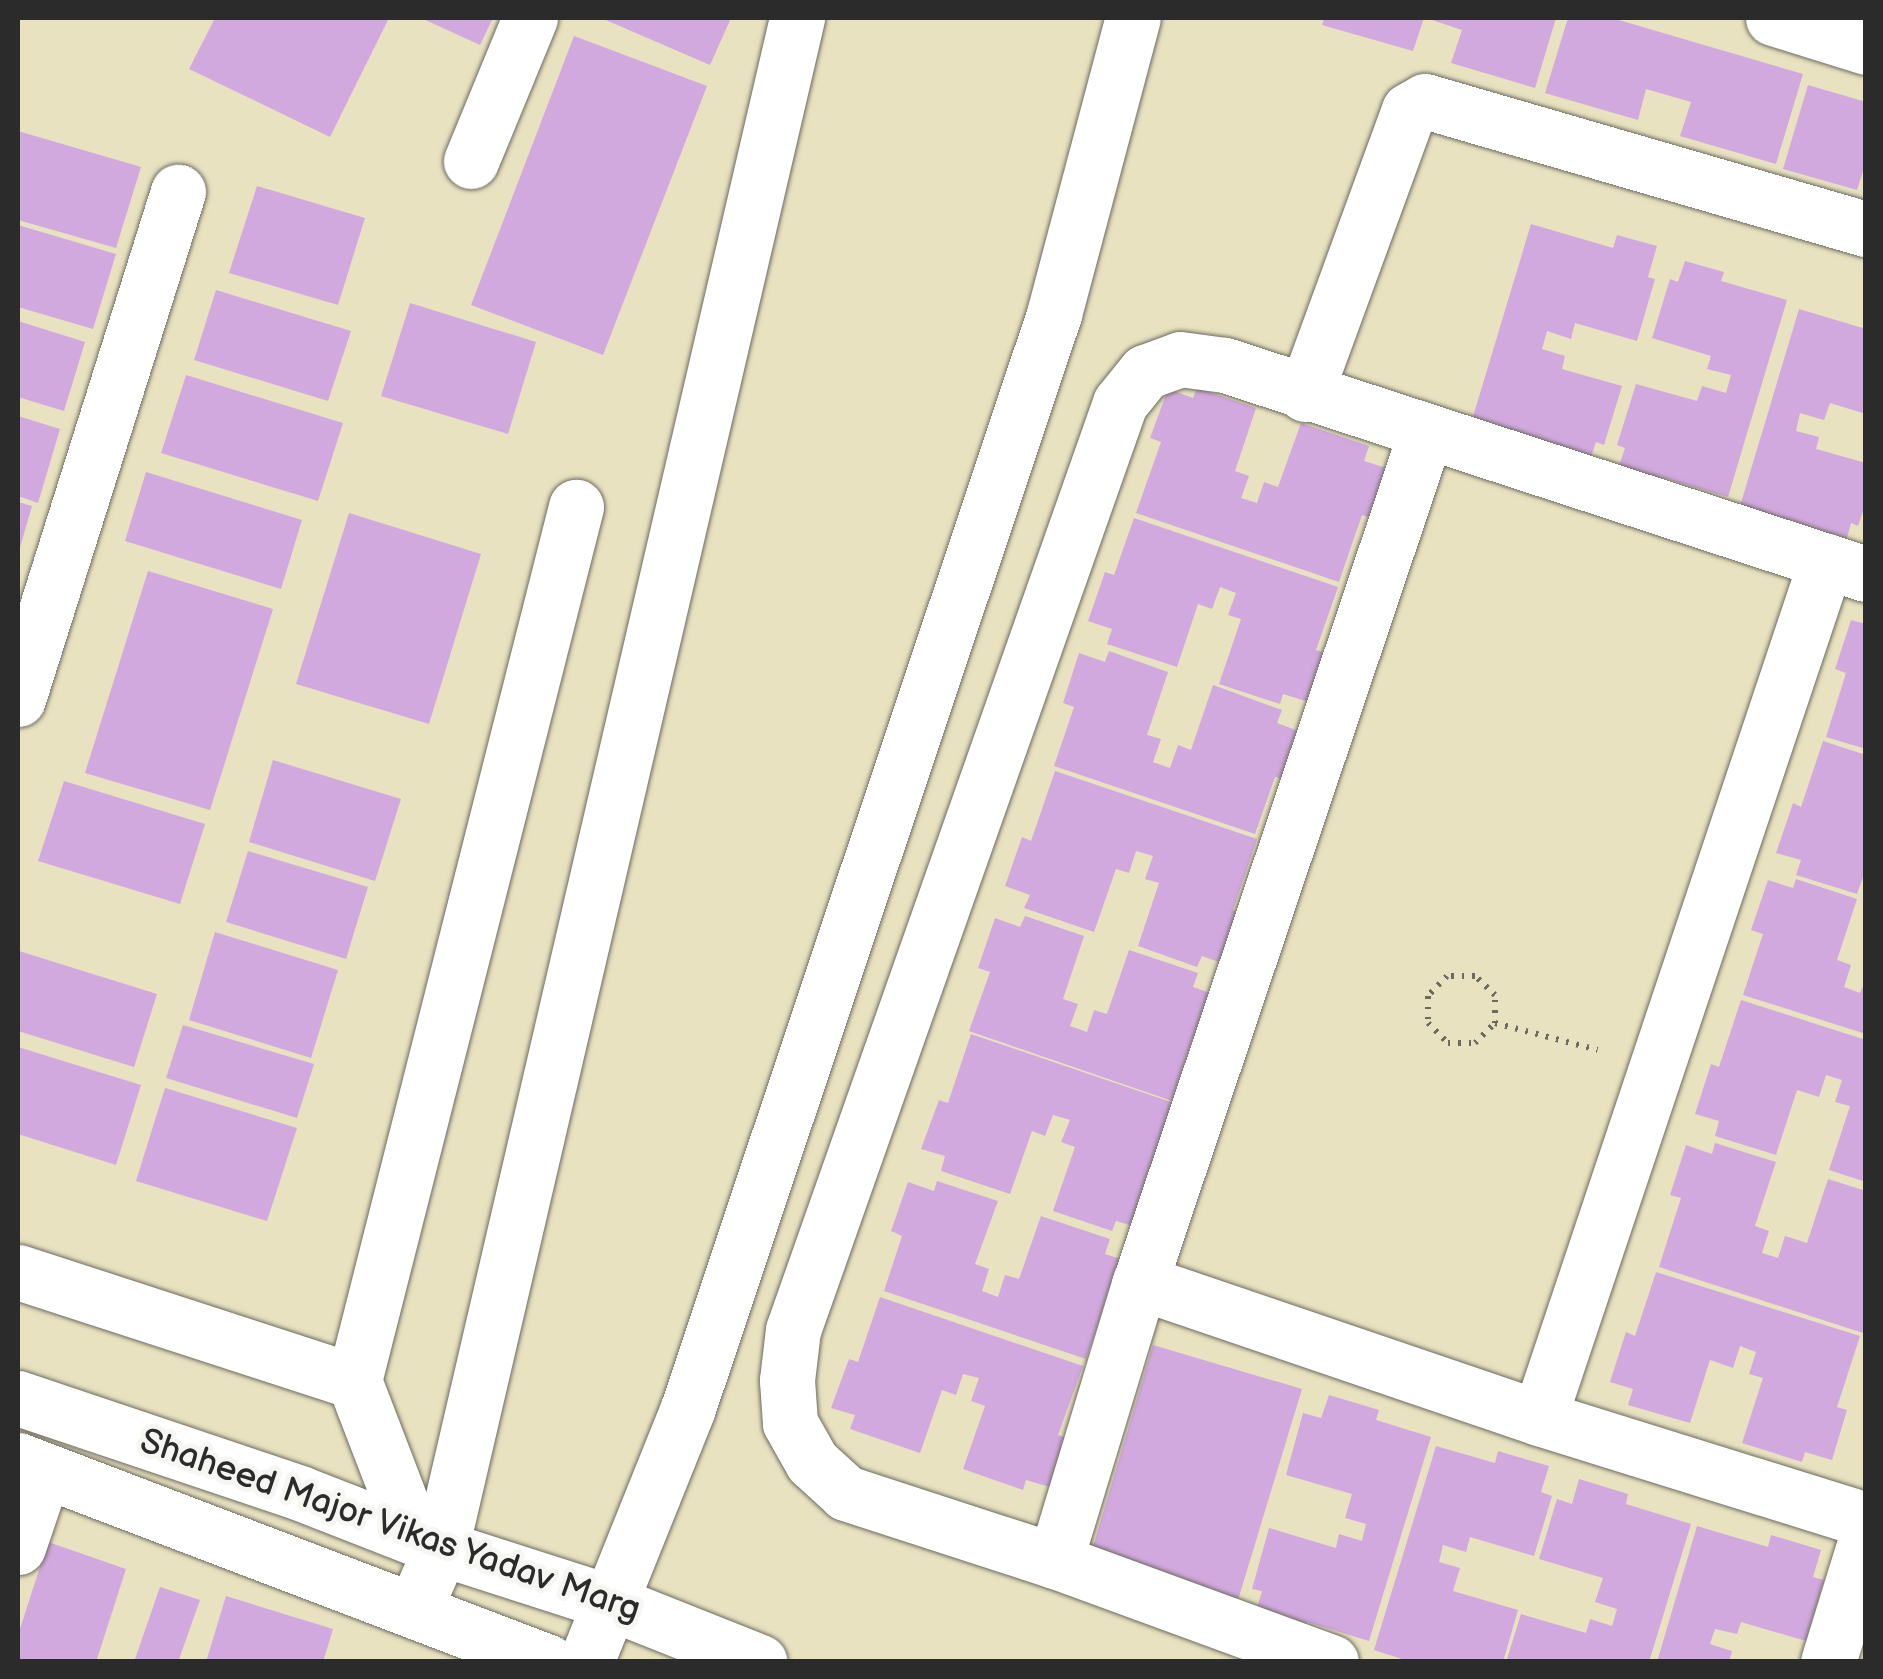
<!DOCTYPE html>
<html>
<head>
<meta charset="utf-8">
<style>
	body { margin:0 }
	#map { position:relative; width:1883px; height:1679px; overflow:hidden; background:#e8e2c1; font-family:"Balsamiq Sans",sans-serif }
	div>[style] { position:absolute }
	[style*='--x'] { left:calc(var(--x)*1px); top:calc(var(--y)*1px); width:calc(var(--w)*1px); rotate:calc(var(--a)*1deg) }
	.building>* { inset:0; background:#d2a9df }
	.path>* { height:6px; margin-top:-3px; transform-origin:0; background:repeating-linear-gradient(90deg,#6d6b60 0 2.5px,transparent 0 10.5px) }
	.roads { filter:drop-shadow(0 0 2px #6d6b60) drop-shadow(0 0 2px #6d6b60) }
	.street>* { height:55px; margin:-27.5px; padding:0 27.5px; transform-origin:27.5px; border-radius:27.5px; background:#fff }
	.secondary>* { height:55px; margin:-27.5px; padding:0 27.5px; transform-origin:27.5px; border-radius:27.5px; background:#fff }
	span { translate:-50% -50%; white-space:nowrap; text-align:center; line-height:1.15; -webkit-text-stroke:10px #f6f6f2; paint-order:stroke }
	.street-label { font-size:35px; color:#2b2b2b }
	.frame { position:absolute; inset:0; border:20px solid #2b2b2b; pointer-events:none }
</style>
</head>
<body>
<div id="map">
	<div class="building">
		<div style="clip-path:polygon(215px 18px,389px 18px,330px 137px,189px 69px)"></div>
		<div style="clip-path:polygon(421px 18px,493px 18px,480px 45px)"></div>
		<div style="clip-path:polygon(601px 18px,731px 18px,710px 65px)"></div>
		<div style="clip-path:polygon(1324px 18px,1424px 18px,1413px 51px,1322px 25px)"></div>
		<div style="clip-path:polygon(1426px 18px,1556px 18px,1535px 88px,1451px 63px,1462px 30px)"></div>
		<div style="clip-path:polygon(1568px 18px,1612px 18px,1803px 74px,1776px 164px,1680px 136px,1691px 102px,1646px 89px,1638px 120px,1545px 93px)"></div>
		<div style="clip-path:polygon(574px 36px,707px 86px,603px 355px,471px 305px)"></div>
		<div style="clip-path:polygon(1808px 85px,1866px 102px,1866px 162px,1857px 190px,1783px 169px)"></div>
		<div style="clip-path:polygon(18px 131px,141px 167px,116px 248px,18px 220px)"></div>
		<div style="clip-path:polygon(257px 186px,365px 218px,338px 305px,229px 273px)"></div>
		<div style="clip-path:polygon(1531px 224px,1613px 248px,1617px 235px,1657px 246px,1648px 277px,1655px 279px,1637px 341px,1575px 323px,1571px 339px,1547px 331px,1542px 349px,1565px 356px,1562px 369px,1622px 386px,1604px 445px,1596px 442px,1589px 463px,1472px 420px)"></div>
		<div style="clip-path:polygon(18px 225px,116px 254px,93px 329px,18px 307px)"></div>
		<div style="clip-path:polygon(1685px 261px,1724px 272px,1721px 281px,1787px 300px,1728px 497px,1660px 477px,1655px 490px,1615px 478px,1625px 448px,1617px 445px,1636px 384px,1697px 401px,1702px 386px,1726px 393px,1731px 375px,1707px 369px,1711px 356px,1652px 338px,1670px 279px,1678px 282px)"></div>
		<div style="clip-path:polygon(216px 290px,351px 331px,328px 401px,194px 360px)"></div>
		<div style="clip-path:polygon(410px 303px,536px 342px,508px 434px,381px 396px)"></div>
		<div style="clip-path:polygon(1799px 309px,1866px 329px,1866px 414px,1830px 403px,1824px 420px,1800px 413px,1796px 431px,1819px 437px,1816px 449px,1866px 463px,1866px 502px,1858px 526px,1851px 523px,1845px 545px,1805px 534px,1808px 526px,1740px 506px)"></div>
		<div style="clip-path:polygon(18px 321px,85px 342px,64px 411px,18px 397px)"></div>
		<div style="clip-path:polygon(186px 375px,343px 423px,318px 501px,161px 453px)"></div>
		<div style="clip-path:polygon(1197px 388px,1256px 408px,1235px 471px,1249px 476px,1241px 498px,1257px 503px,1264px 482px,1278px 487px,1301px 423px,1369px 446px,1364px 461px,1389px 469px,1371px 518px,1362px 515px,1339px 582px,1136px 513px,1161px 442px,1150px 438px,1168px 389px,1193px 398px)"></div>
		<div style="clip-path:polygon(18px 416px,60px 429px,38px 503px,18px 496px)"></div>
		<div style="clip-path:polygon(146px 472px,302px 520px,281px 589px,125px 541px)"></div>
		<div style="clip-path:polygon(18px 502px,32px 506px,19px 551px,18px 551px)"></div>
		<div style="clip-path:polygon(349px 513px,481px 554px,429px 724px,296px 684px)"></div>
		<div style="clip-path:polygon(1134px 518px,1338px 587px,1316px 650px,1326px 653px,1309px 702px,1283px 694px,1280px 704px,1219px 684px,1241px 619px,1228px 615px,1236px 593px,1220px 587px,1212px 609px,1198px 604px,1177px 667px,1107px 644px,1112px 629px,1088px 621px,1105px 572px,1114px 575px)"></div>
		<div style="clip-path:polygon(148px 571px,273px 609px,210px 810px,85px 773px)"></div>
		<div style="clip-path:polygon(1851px 620px,1866px 624px,1866px 749px,1826px 737px,1846px 673px,1835px 669px)"></div>
		<div style="clip-path:polygon(1109px 651px,1168px 672px,1147px 735px,1161px 739px,1153px 762px,1170px 768px,1178px 745px,1191px 750px,1213px 685px,1282px 710px,1277px 723px,1301px 732px,1284px 780px,1275px 777px,1255px 834px,1054px 766px,1074px 707px,1063px 703px,1079px 653px,1105px 662px)"></div>
		<div style="clip-path:polygon(1823px 741px,1866px 755px,1866px 869px,1857px 894px,1796px 875px,1801px 860px,1776px 853px,1793px 803px,1801px 807px)"></div>
		<div style="clip-path:polygon(273px 760px,401px 799px,375px 881px,249px 842px)"></div>
		<div style="clip-path:polygon(1055px 771px,1257px 839px,1233px 910px,1244px 915px,1227px 965px,1202px 956px,1197px 967px,1138px 946px,1159px 883px,1145px 879px,1153px 856px,1136px 851px,1129px 873px,1116px 869px,1094px 932px,1024px 908px,1030px 895px,1005px 886px,1022px 837px,1031px 841px)"></div>
		<div style="clip-path:polygon(64px 781px,205px 824px,180px 904px,38px 861px)"></div>
		<div style="clip-path:polygon(248px 851px,368px 887px,346px 959px,226px 922px)"></div>
		<div style="clip-path:polygon(1796px 879px,1857px 899px,1837px 960px,1851px 965px,1844px 987px,1860px 993px,1866px 979px,1866px 1034px,1743px 995px,1763px 934px,1751px 930px,1768px 880px,1793px 888px)"></div>
		<div style="clip-path:polygon(1025px 916px,1084px 936px,1063px 999px,1078px 1004px,1070px 1026px,1087px 1032px,1094px 1010px,1107px 1014px,1129px 950px,1198px 973px,1193px 987px,1218px 996px,1192px 1041px,1172px 1101px,969px 1031px,990px 972px,978px 968px,995px 918px,1020px 927px)"></div>
		<div style="clip-path:polygon(215px 932px,338px 970px,311px 1058px,189px 1020px)"></div>
		<div style="clip-path:polygon(19px 951px,157px 994px,134px 1067px,18px 1031px)"></div>
		<div style="clip-path:polygon(1741px 1000px,1866px 1040px,1866px 1182px,1829px 1170px,1850px 1106px,1835px 1102px,1842px 1080px,1826px 1075px,1819px 1097px,1797px 1090px,1776px 1155px,1715px 1136px,1719px 1121px,1695px 1114px,1711px 1064px,1719px 1067px)"></div>
		<div style="clip-path:polygon(183px 1025px,314px 1064px,297px 1118px,166px 1078px)"></div>
		<div style="clip-path:polygon(971px 1034px,1174px 1103px,1143px 1229px,1116px 1221px,1112px 1231px,1053px 1211px,1075px 1147px,1061px 1142px,1070px 1120px,1053px 1115px,1045px 1136px,1032px 1131px,1010px 1194px,941px 1171px,945px 1156px,921px 1149px,939px 1100px,948px 1103px)"></div>
		<div style="clip-path:polygon(18px 1047px,141px 1085px,116px 1165px,18px 1134px)"></div>
		<div style="clip-path:polygon(165px 1088px,297px 1128px,267px 1221px,136px 1181px)"></div>
		<div style="clip-path:polygon(1715px 1143px,1776px 1162px,1755px 1226px,1769px 1231px,1762px 1253px,1778px 1258px,1785px 1236px,1807px 1243px,1828px 1179px,1866px 1191px,1863px 1333px,1659px 1267px,1681px 1198px,1670px 1195px,1686px 1145px,1712px 1154px)"></div>
		<div style="clip-path:polygon(937px 1181px,998px 1201px,975px 1264px,989px 1269px,982px 1291px,998px 1297px,1005px 1275px,1019px 1279px,1041px 1216px,1110px 1239px,1105px 1254px,1130px 1262px,1104px 1308px,1086px 1359px,884px 1291px,902px 1236px,891px 1231px,908px 1182px,934px 1191px)"></div>
		<div style="clip-path:polygon(1656px 1272px,1860px 1336px,1837px 1407px,1847px 1410px,1832px 1460px,1805px 1452px,1802px 1462px,1742px 1443px,1763px 1378px,1749px 1374px,1756px 1352px,1740px 1346px,1733px 1368px,1710px 1360px,1690px 1423px,1628px 1405px,1633px 1389px,1610px 1382px,1626px 1332px,1635px 1336px)"></div>
		<div style="clip-path:polygon(880px 1297px,1083px 1366px,1058px 1435px,1070px 1439px,1053px 1488px,1026px 1480px,1023px 1490px,963px 1469px,985px 1406px,971px 1401px,979px 1378px,963px 1374px,956px 1395px,942px 1390px,920px 1453px,850px 1429px,855px 1415px,831px 1408px,849px 1359px,858px 1362px)"></div>
		<div style="clip-path:polygon(1153px 1345px,1302px 1389px,1235px 1610px,1087px 1567px)"></div>
		<div style="clip-path:polygon(1329px 1395px,1379px 1410px,1376px 1420px,1431px 1437px,1369px 1641px,1307px 1622px,1304px 1633px,1254px 1618px,1262px 1591px,1252px 1589px,1269px 1528px,1336px 1548px,1339px 1534px,1362px 1541px,1366px 1524px,1345px 1518px,1352px 1494px,1286px 1475px,1303px 1413px,1321px 1418px)"></div>
		<div style="clip-path:polygon(1436px 1446px,1495px 1463px,1498px 1451px,1549px 1466px,1541px 1492px,1552px 1496px,1534px 1556px,1470px 1537px,1466px 1552px,1443px 1545px,1439px 1562px,1460px 1568px,1453px 1591px,1518px 1610px,1503px 1662px,1411px 1662px,1374px 1650px)"></div>
		<div style="clip-path:polygon(1579px 1479px,1628px 1494px,1626px 1504px,1691px 1524px,1649px 1662px,1506px 1662px,1521px 1614px,1586px 1633px,1590px 1619px,1612px 1626px,1617px 1609px,1595px 1602px,1603px 1578px,1539px 1559px,1557px 1499px,1572px 1504px)"></div>
		<div style="clip-path:polygon(1697px 1526px,1768px 1547px,1771px 1535px,1821px 1550px,1813px 1577px,1824px 1580px,1806px 1641px,1741px 1622px,1737px 1634px,1715px 1629px,1710px 1644px,1732px 1651px,1729px 1662px,1657px 1662px)"></div>
		<div style="clip-path:polygon(48px 1542px,126px 1569px,96px 1662px,18px 1662px,18px 1635px)"></div>
		<div style="clip-path:polygon(160px 1587px,200px 1600px,178px 1662px,134px 1662px)"></div>
		<div style="clip-path:polygon(226px 1596px,333px 1629px,323px 1662px,206px 1662px)"></div>
	</div>
	<div class="path">
		<div style="--x:1495;--y:1023;--w:28;--a:-90"></div>
		<div style="--x:1495;--y:995;--w:28;--a:-136"></div>
		<div style="--x:1475;--y:976;--w:28;--a:180"></div>
		<div style="--x:1447;--y:976;--w:28;--a:134"></div>
		<div style="--x:1428;--y:996;--w:27;--a:90"></div>
		<div style="--x:1428;--y:1023;--w:28;--a:45"></div>
		<div style="--x:1448;--y:1043;--w:27;--a:0"></div>
		<div style="--x:1475;--y:1043;--w:28;--a:-45"></div>
		<div style="--x:1495;--y:1023;--w:106;--a:14.7"></div>
	</div>
	<div class="roads">
		<div class="street">
			<div style="--x:1773;--y:18;--w:97;--a:17.3"></div>
			<div style="--x:471;--y:161;--w:155;--a:-67.6"></div>
			<div style="--x:1305;--y:394;--w:302;--a:-69.9"></div>
			<div style="--x:1409;--y:110;--w:18;--a:-29"></div>
			<div style="--x:1425;--y:101;--w:459;--a:16.2"></div>
			<div style="--x:18;--y:699;--w:532;--a:-72.49"></div>
			<div style="--x:18;--y:1272;--w:353;--a:18"></div>
			<div style="--x:1140;--y:1282;--w:422;--a:18.8"></div>
			<div style="--x:1539;--y:1418;--w:343;--a:17.3"></div>
			<div style="--x:1539;--y:1418;--w:904;--a:-71.48"></div>
			<div style="--x:414;--y:1537;--w:167;--a:-111"></div>
			<div style="--x:354;--y:1381;--w:902;--a:-75.75"></div>
			<div style="--x:18;--y:1547;--w:81;--a:-71.3"></div>
			<div style="--x:1055;--y:1561;--w:292;--a:-73.1"></div>
			<div style="--x:1140;--y:1282;--w:897;--a:-71.4"></div>
			<div style="--x:414;--y:1610;--w:68;--a:-66.5"></div>
			<div style="--x:441;--y:1548;--w:1571;--a:-76.9"></div>
			<div style="--x:586;--y:1662;--w:274;--a:-68.1"></div>
			<div style="--x:688;--y:1408;--w:1154;--a:-71.5"></div>
			<div style="--x:1054;--y:314;--w:306;--a:-75.1"></div>
			<div style="--x:1331;--y:1662;--w:294;--a:-159.9"></div>
			<div style="--x:1055;--y:1561;--w:220;--a:-162"></div>
			<div style="--x:846;--y:1493;--w:46;--a:-137.6"></div>
			<div style="--x:812;--y:1462;--w:45;--a:-119.4"></div>
			<div style="--x:790;--y:1423;--w:43;--a:-94"></div>
			<div style="--x:787;--y:1380;--w:50;--a:-83.2"></div>
			<div style="--x:793;--y:1330;--w:983;--a:-70.57"></div>
			<div style="--x:1120;--y:403;--w:40;--a:-51"></div>
			<div style="--x:1145;--y:372;--w:37;--a:-20"></div>
			<div style="--x:1180;--y:359;--w:45;--a:7.6"></div>
			<div style="--x:1225;--y:365;--w:674;--a:18.06"></div>
			<div style="--x:1828;--y:1662;--w:129;--a:-72.8"></div>
		</div>
		<div class="secondary">
			<div style="--x:18;--y:1398;--w:298;--a:18.6"></div>
			<div style="--x:300;--y:1493;--w:151;--a:21.3"></div>
			<div style="--x:441;--y:1548;--w:176;--a:17.8"></div>
			<div style="--x:609;--y:1602;--w:162;--a:21.7"></div>
			<div style="--x:18;--y:1460;--w:567;--a:20.86"></div>
		</div>
	</div>
	<div class="street-label">
		<span style="left:390px;top:1526px;rotate:19deg">Shaheed Major Vikas Yadav Marg</span>
	</div>
	<div class="frame"></div>
</div>
</body>
</html>
